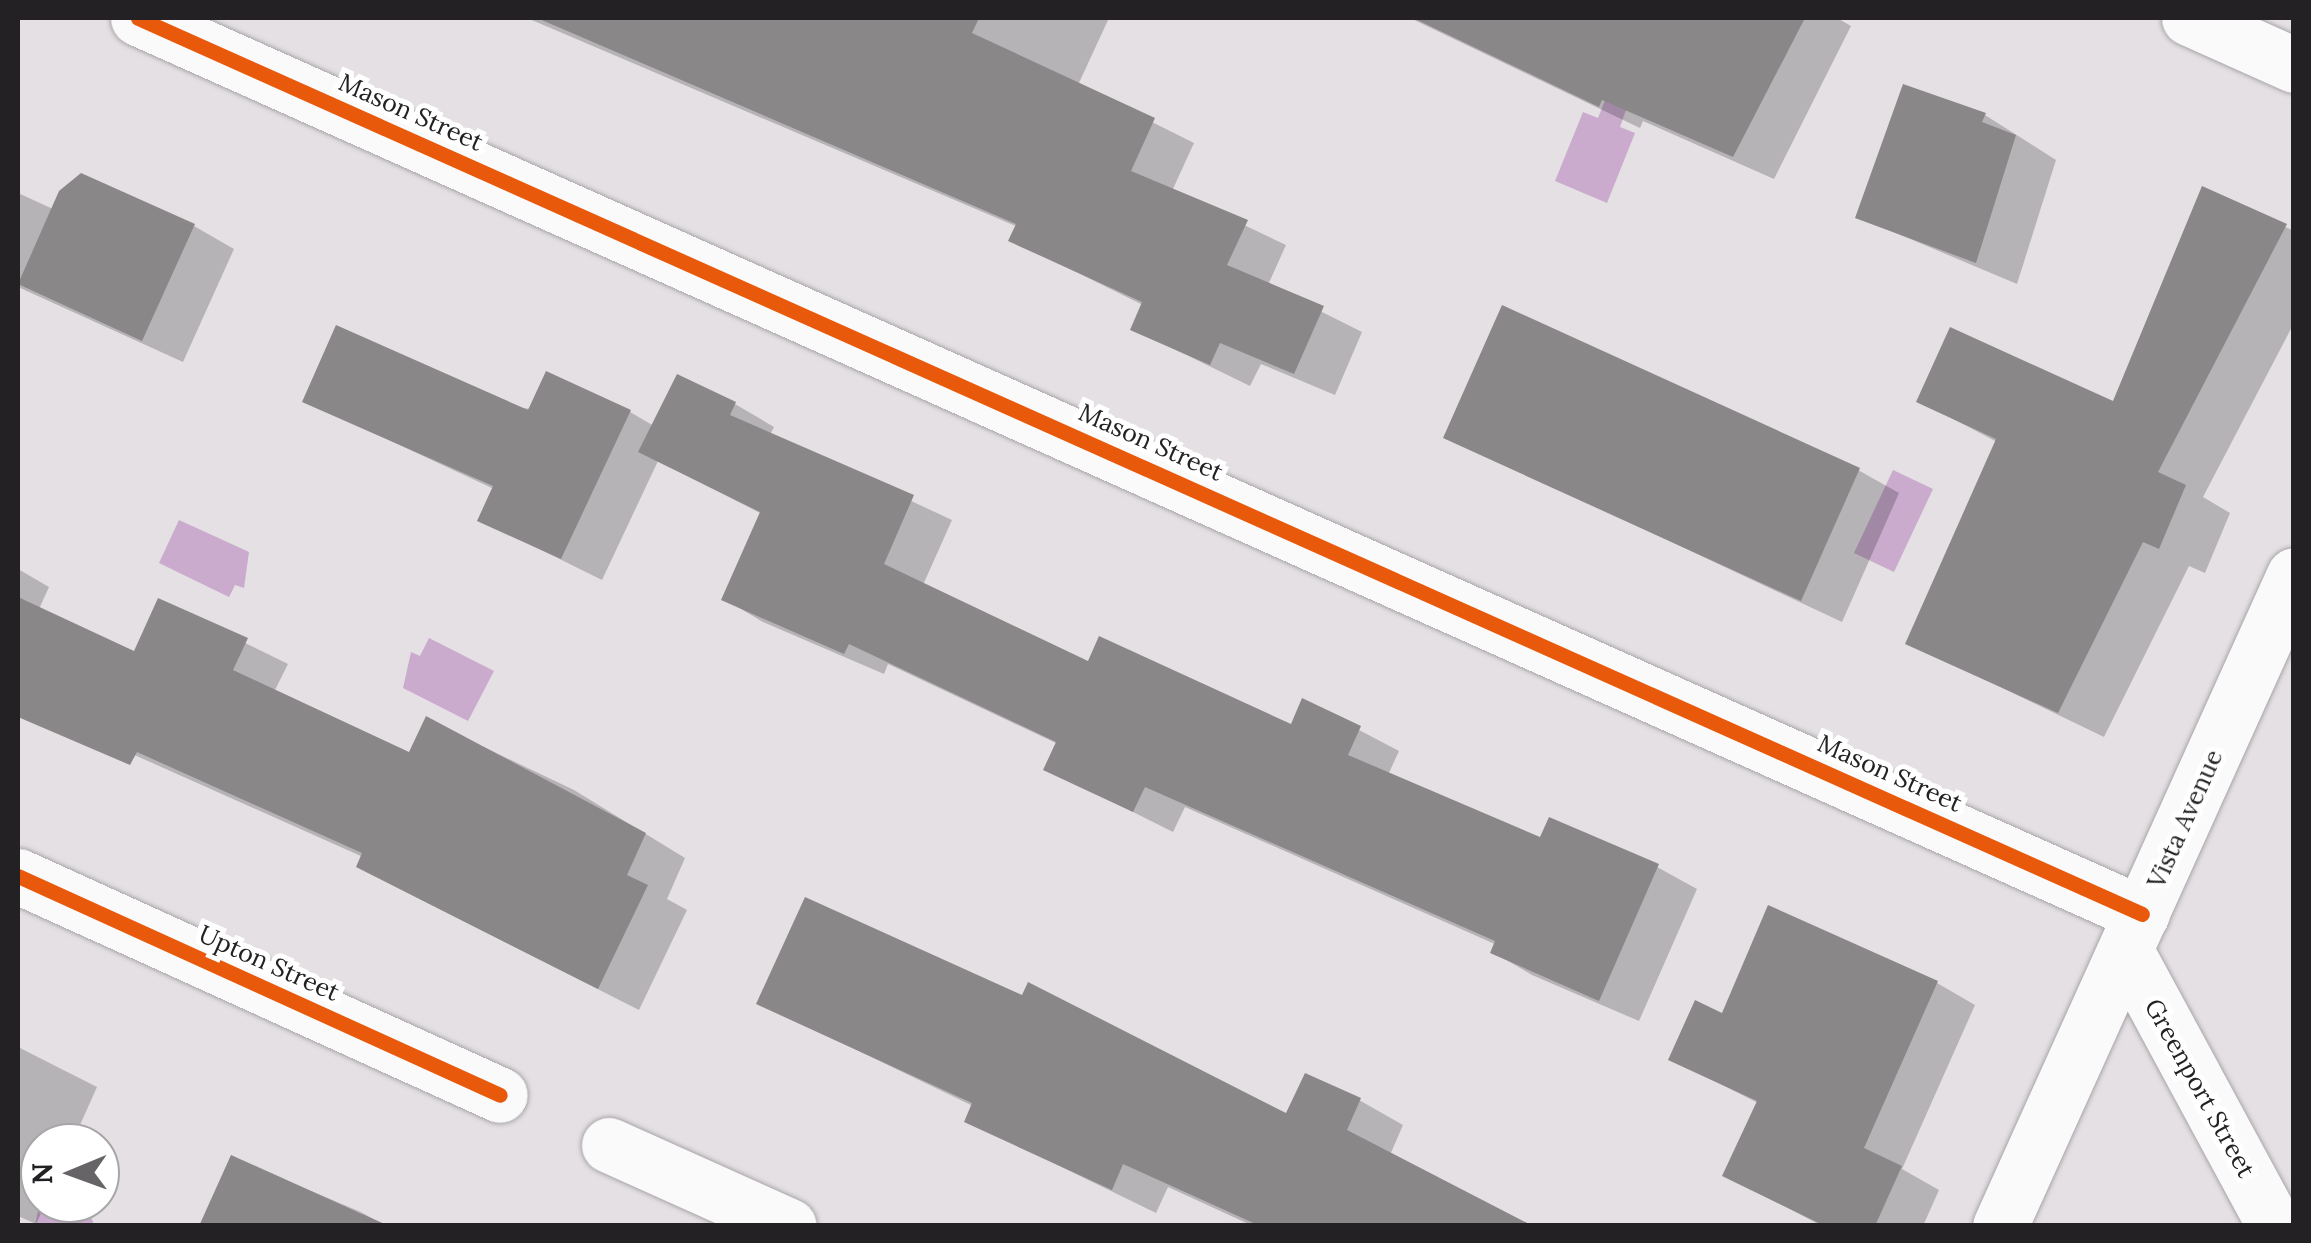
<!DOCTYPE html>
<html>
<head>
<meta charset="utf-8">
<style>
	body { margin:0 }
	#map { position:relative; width:2311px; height:1243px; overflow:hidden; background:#e4e0e4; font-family:Lora,serif }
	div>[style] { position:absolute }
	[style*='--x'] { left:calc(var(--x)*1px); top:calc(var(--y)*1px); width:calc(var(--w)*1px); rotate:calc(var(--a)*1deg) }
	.water>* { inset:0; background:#caaacd }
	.shadow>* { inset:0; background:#0003 }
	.building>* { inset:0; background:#898788 }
	.roads { filter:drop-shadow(0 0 2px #a8a5a8) drop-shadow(0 0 2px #a8a5a8) }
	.minor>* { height:55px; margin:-27.5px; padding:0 27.5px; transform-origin:27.5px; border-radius:27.5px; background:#fbfafb }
	.cycleway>* { height:15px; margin:-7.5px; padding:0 7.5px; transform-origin:7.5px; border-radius:7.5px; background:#e8590c }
	span { translate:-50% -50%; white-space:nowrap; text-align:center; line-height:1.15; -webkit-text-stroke:10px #fff; paint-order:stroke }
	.street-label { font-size:25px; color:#232124 }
	.frame { position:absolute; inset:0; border:20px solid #232124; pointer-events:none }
	.north { position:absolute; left:20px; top:1123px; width:100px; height:100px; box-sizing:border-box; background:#fff; border:2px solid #a7a6a7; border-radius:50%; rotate:269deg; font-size:28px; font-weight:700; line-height:40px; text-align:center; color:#232124 }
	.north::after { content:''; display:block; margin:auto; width:35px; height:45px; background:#676467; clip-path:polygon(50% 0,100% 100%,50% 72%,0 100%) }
</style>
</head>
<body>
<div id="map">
	<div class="water">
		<div style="clip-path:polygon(1607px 95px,1628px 104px,1620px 127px,1635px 133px,1607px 203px,1555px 181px,1583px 112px,1598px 118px)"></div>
		<div style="clip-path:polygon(1893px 470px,1933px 489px,1894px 572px,1854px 553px)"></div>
		<div style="clip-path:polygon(179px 520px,249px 552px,244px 588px,235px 585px,229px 597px,159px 563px)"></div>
		<div style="clip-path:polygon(429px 638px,494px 671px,468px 721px,403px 688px,411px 652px,420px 656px)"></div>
		<div style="clip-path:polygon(40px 1201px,86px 1203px,94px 1225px,35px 1225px)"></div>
	</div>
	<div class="shadow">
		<div style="clip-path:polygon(527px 18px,1109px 18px,1078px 85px,1194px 143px,1172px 191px,1286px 245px,1268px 285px,1362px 332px,1335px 395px,1261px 364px,1250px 386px,1133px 329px,1143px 305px,1011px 240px,1018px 227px)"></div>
		<div style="clip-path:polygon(1410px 18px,1837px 18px,1851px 26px,1774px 179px,1643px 121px,1640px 128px)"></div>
		<div style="clip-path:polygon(1985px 115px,2056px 160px,2017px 284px,1858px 217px)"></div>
		<div style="clip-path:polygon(2203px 189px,2294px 231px,2294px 323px,2203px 497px,2230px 513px,2205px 573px,2189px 566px,2104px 737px,1909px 643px,1997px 442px,1919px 401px,2114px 404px)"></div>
		<div style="clip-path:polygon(18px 193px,53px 209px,194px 226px,234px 249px,183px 362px,18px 287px)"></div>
		<div style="clip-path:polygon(305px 401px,630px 412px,654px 426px,735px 404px,774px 427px,770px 435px,952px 520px,923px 585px,1089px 664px,1292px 727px,1304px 701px,1399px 751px,1388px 775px,1541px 840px,1657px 867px,1697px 889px,1639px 1021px,1532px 975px,1493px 952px,1497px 945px,1185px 807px,1173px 832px,1047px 769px,1058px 744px,888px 664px,884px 674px,763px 622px,724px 599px,762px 514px,658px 461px,602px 580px,481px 520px,494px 489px)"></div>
		<div style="clip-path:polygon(1446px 436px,1858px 470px,1899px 493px,1842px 622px)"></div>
		<div style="clip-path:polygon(18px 569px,49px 587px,39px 609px,136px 654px,160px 601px,288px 664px,274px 692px,411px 755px,427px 720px,574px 790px,685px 858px,667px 899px,687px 910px,639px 1010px,400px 889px,363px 857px,18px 703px)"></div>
		<div style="clip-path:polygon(1937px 983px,1975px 1005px,1902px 1169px,1939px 1190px,1923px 1226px,1822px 1226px,1725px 1175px,1758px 1103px,1671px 1059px,1723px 1016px)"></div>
		<div style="clip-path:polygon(759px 1003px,1287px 1117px,1359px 1100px,1403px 1125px,1390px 1155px,1520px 1226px,1253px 1226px,1168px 1187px,1156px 1213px,967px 1121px,973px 1106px)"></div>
		<div style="clip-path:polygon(18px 1047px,97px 1087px,72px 1143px,40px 1143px,46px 1203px,36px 1224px,18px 1216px)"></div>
		<div style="clip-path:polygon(232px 1158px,361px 1212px,385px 1226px,358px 1226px,363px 1214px)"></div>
	</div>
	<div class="building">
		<div style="clip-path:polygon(537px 18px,979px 18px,972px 33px,1155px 118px,1131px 171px,1248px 220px,1227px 265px,1324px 306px,1294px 374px,1220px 343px,1210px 365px,1130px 330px,1142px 302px,1008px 241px,1016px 224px)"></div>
		<div style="clip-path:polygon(1413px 18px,1805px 18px,1733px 157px,1602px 100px,1599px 107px)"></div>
		<div style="clip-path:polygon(1903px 84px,1986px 113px,1982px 122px,2016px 135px,1976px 263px,1855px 218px)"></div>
		<div style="clip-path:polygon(81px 173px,195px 224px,142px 341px,18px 284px,59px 191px)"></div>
		<div style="clip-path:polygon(2202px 186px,2287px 224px,2158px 472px,2186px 485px,2159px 549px,2143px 542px,2058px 713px,1905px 644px,1996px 439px,1916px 402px,1950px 327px,2113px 401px)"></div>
		<div style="clip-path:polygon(1502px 305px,1860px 468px,1801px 601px,1443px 438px)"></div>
		<div style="clip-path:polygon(336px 325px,528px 410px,546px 371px,631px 410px,561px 559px,477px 521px,493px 486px,302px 402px)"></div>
		<div style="clip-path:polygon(677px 374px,736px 402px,730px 415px,914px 495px,884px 564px,1088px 661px,1099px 636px,1291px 724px,1302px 698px,1361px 726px,1348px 755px,1540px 837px,1549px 817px,1659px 864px,1599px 1001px,1490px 953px,1495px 941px,1145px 787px,1133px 812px,1043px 770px,1056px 742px,849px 644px,844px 654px,721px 600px,760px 512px,638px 452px)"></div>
		<div style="clip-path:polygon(18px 597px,134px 651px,158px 598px,248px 638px,233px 670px,409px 752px,426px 716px,646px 833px,627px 875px,648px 885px,598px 989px,356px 867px,362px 853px,137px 752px,130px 765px,18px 717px)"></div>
		<div style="clip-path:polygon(805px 897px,1022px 995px,1028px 982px,1286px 1113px,1305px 1073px,1361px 1098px,1347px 1130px,1533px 1226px,1260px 1226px,1123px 1164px,1112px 1190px,964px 1122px,972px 1103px,756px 1004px)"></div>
		<div style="clip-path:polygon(1768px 905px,1938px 981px,1864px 1148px,1902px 1166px,1875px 1226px,1825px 1226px,1722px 1176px,1757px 1101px,1668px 1060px,1695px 1000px,1722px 1013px)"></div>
		<div style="clip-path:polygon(231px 1155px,389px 1226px,199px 1226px)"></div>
	</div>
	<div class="roads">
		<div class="minor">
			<div style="--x:138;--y:18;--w:2195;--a:24.09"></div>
			<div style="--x:2189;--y:18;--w:115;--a:24.1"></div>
			<div style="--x:18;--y:876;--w:529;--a:24.43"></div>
			<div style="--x:2126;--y:951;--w:313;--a:61.6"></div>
			<div style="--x:609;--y:1145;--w:197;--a:24.2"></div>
			<div style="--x:2000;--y:1226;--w:714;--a:-65.7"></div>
		</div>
	</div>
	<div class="cycleway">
		<div style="--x:138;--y:18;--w:2195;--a:24.09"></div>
		<div style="--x:18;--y:876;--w:529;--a:24.43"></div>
	</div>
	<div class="street-label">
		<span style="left:411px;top:112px;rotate:24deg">Mason Street</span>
		<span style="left:1151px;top:442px;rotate:24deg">Mason Street</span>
		<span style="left:1890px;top:773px;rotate:24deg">Mason Street</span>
		<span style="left:2185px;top:819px;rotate:-66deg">Vista Avenue</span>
		<span style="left:269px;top:963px;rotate:24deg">Upton Street</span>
		<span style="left:2200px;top:1088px;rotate:61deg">Greenport Street</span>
	</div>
	<div class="frame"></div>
	<div class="north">N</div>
</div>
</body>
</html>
